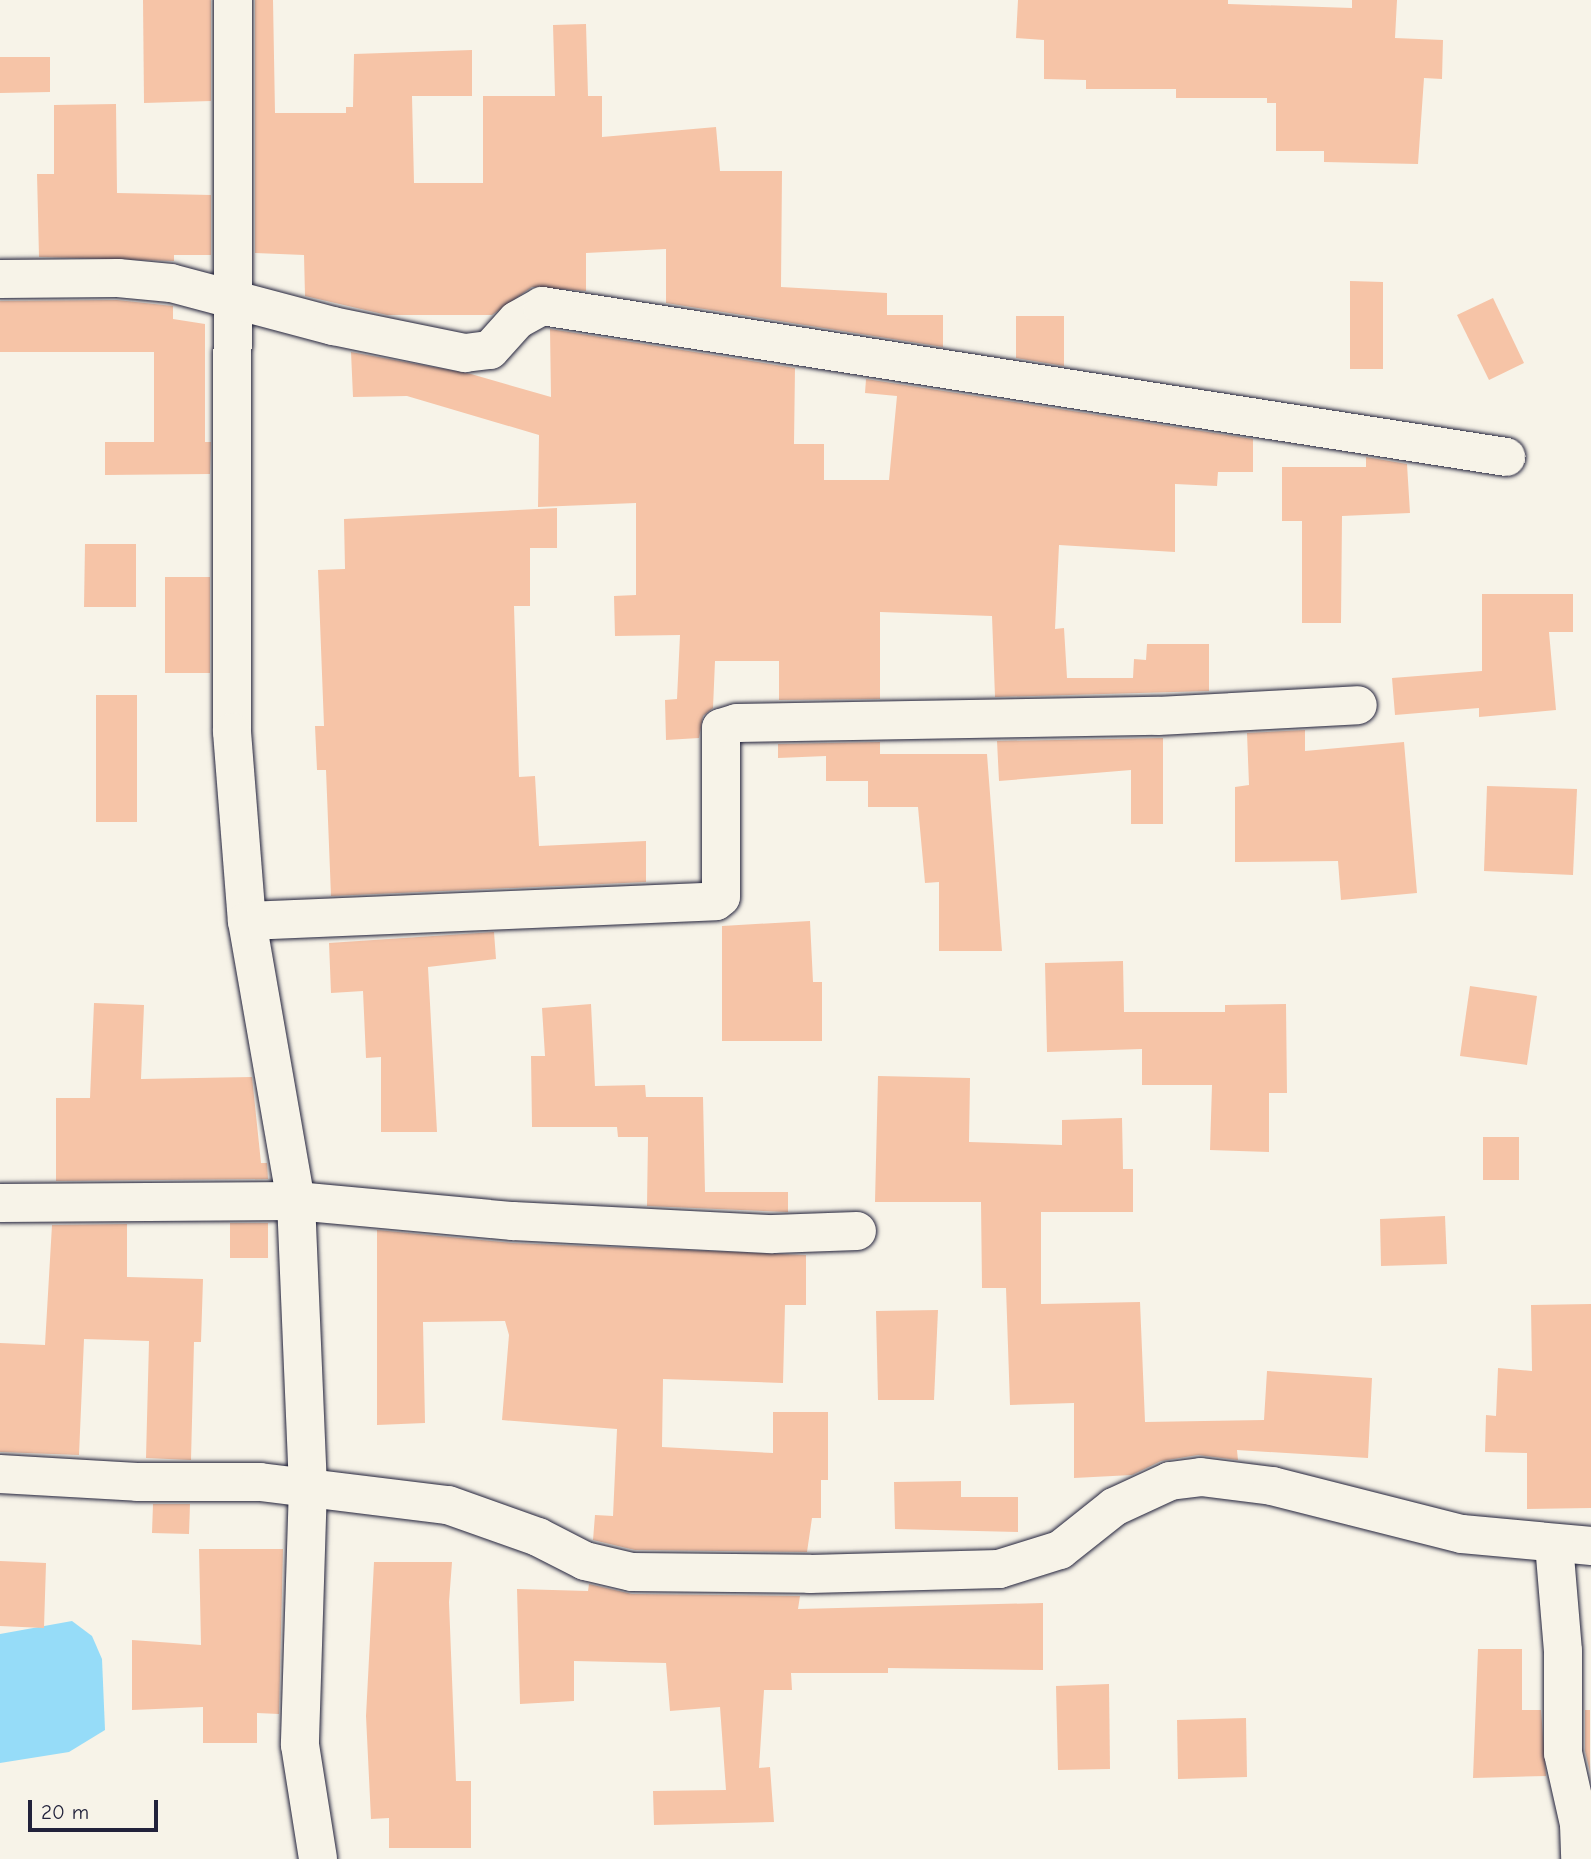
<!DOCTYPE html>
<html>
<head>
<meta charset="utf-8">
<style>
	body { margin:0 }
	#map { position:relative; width:1591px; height:1859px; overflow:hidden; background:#f7f3e8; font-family:"Comic Neue",sans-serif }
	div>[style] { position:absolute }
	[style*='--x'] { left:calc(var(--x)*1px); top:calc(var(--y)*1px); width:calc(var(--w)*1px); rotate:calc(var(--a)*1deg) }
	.water>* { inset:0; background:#96dcf8 }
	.building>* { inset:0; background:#f6c4a7 }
	.roads { filter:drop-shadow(0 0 2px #22223b) drop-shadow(0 0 2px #22223b) }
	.minor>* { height:38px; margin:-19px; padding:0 19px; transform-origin:19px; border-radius:19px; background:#f7f3e8 }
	span { translate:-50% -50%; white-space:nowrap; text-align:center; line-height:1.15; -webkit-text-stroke:5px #f7f3e8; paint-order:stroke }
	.scale { position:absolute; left:28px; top:1800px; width:130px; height:32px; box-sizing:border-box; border:4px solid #22223b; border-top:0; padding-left:9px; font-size:21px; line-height:24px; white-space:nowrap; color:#22223b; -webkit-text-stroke:5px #f7f3e8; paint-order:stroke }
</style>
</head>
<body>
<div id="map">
	<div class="water">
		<div style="clip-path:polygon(72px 1621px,92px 1636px,102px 1659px,105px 1730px,69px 1752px,0 1763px,0 1634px)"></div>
	</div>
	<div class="building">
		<div style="clip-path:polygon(143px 0,211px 0,211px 101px,144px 103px)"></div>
		<div style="clip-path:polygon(255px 0,273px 0,275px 113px,346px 113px,346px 107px,353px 107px,354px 54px,472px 50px,472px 96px,412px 96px,414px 183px,483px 183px,483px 96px,555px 96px,553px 25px,586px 24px,588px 96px,602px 96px,602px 137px,716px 127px,720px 171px,782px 171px,781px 287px,887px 293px,887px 315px,943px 315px,943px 347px,666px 303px,666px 249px,586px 253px,586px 291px,532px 287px,492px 315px,387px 315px,305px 296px,304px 255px,255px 253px)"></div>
		<div style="clip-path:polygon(1018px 0,1228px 0,1228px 4px,1352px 8px,1352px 0,1397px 0,1395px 38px,1443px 40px,1442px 79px,1424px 78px,1418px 164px,1324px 162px,1324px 151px,1276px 151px,1276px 103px,1267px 103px,1267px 98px,1176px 98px,1176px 89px,1086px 89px,1086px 80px,1044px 79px,1044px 40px,1016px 38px)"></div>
		<div style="clip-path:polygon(0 57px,50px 57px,50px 92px,0 93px)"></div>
		<div style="clip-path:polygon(116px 104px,117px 193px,211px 195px,211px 255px,174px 255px,174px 261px,39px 257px,37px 174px,54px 174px,54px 105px)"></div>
		<div style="clip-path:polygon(1350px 281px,1383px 282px,1383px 369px,1350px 369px)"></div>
		<div style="clip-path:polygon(1493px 298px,1524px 363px,1489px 380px,1457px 315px)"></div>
		<div style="clip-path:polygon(117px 300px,173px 306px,173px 319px,205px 324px,205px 442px,211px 442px,210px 474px,105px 475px,105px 442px,154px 442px,154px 352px,0 352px,0 301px)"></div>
		<div style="clip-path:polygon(1016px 316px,1064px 316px,1064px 366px,1016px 358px)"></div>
		<div style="clip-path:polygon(550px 329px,795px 368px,794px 444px,824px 444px,824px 480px,889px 480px,897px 396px,865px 393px,866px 379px,1253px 439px,1253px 472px,1218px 472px,1217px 486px,1175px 484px,1175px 552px,1059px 545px,1055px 629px,1064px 628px,1067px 678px,1133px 678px,1134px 659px,1146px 660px,1147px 644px,1209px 644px,1209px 691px,995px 697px,992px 616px,880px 612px,880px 699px,779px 700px,779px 661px,715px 661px,713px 708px,703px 716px,699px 738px,666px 740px,665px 700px,677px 699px,680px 635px,615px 636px,614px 596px,636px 595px,636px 503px,538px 507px,539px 435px,407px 396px,353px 397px,351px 352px,471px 374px,551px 397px)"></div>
		<div style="clip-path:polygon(1366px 457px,1407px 464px,1410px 513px,1342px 516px,1341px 623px,1302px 623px,1302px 521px,1282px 521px,1282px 467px,1366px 467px)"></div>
		<div style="clip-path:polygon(557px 508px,557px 548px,530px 548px,530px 606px,514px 606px,519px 777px,535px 776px,539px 846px,646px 841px,646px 882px,331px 896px,326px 770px,317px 770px,315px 726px,324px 726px,318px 570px,345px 569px,344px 519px)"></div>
		<div style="clip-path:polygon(85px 544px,136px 544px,136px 607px,84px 607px)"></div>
		<div style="clip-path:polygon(165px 577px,210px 577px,210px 673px,165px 673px)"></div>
		<div style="clip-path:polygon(1482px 594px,1573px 594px,1573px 632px,1549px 632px,1556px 710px,1479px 717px,1479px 708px,1395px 715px,1392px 678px,1482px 671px)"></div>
		<div style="clip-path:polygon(96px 695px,137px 695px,137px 822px,96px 822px)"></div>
		<div style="clip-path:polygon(1305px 730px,1305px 751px,1404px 742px,1417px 893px,1341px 900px,1338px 861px,1235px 862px,1235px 787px,1249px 785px,1247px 733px)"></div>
		<div style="clip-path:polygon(1163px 738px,1163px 824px,1131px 824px,1131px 770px,999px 781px,997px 741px)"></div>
		<div style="clip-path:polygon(880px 742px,880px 754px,987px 754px,1002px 951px,939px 951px,939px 882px,925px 883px,918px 807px,868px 807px,868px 781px,826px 781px,826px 756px,778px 758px,778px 744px)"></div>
		<div style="clip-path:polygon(1487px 786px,1577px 789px,1573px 875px,1484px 871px)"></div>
		<div style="clip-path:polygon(810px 921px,813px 982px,822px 982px,822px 1041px,722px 1041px,722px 926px)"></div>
		<div style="clip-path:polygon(494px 932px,496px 959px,428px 967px,437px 1132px,381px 1132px,381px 1057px,366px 1058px,363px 991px,331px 993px,329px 943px)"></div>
		<div style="clip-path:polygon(1123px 961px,1124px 1012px,1225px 1012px,1225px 1005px,1286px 1004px,1287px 1093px,1269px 1093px,1269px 1152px,1210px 1150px,1212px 1085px,1142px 1085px,1142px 1049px,1047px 1052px,1045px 963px)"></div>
		<div style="clip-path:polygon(1470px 986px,1537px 996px,1527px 1065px,1460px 1056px)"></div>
		<div style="clip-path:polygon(94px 1003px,144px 1005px,141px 1079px,252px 1077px,261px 1163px,267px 1163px,268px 1179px,56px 1181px,56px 1098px,90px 1098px)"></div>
		<div style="clip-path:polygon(591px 1004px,595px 1086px,645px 1085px,646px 1097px,703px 1097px,705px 1192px,788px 1192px,788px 1212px,647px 1206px,648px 1137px,618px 1137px,617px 1127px,532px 1127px,531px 1056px,545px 1056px,542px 1008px)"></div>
		<div style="clip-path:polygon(878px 1076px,970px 1078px,969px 1142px,1062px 1145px,1062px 1120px,1122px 1118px,1123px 1169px,1133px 1169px,1133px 1212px,1041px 1212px,1041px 1304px,1140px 1302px,1145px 1422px,1264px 1420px,1267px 1371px,1372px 1378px,1368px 1458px,1237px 1450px,1238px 1460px,1198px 1455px,1161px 1461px,1132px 1475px,1074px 1478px,1074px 1403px,1010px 1405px,1006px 1288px,982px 1288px,981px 1202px,875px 1202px)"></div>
		<div style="clip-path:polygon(1483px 1137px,1519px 1137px,1519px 1180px,1483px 1180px)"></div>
		<div style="clip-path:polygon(1445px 1216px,1447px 1264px,1381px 1266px,1380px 1219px)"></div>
		<div style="clip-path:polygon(230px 1223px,268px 1223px,268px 1258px,230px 1258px)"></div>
		<div style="clip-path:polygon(127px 1224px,127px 1277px,203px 1279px,201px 1342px,194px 1342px,191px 1460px,146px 1458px,149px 1341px,84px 1339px,79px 1455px,0 1452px,0 1343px,45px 1345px,52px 1225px)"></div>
		<div style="clip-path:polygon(377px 1230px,512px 1243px,806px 1255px,806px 1305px,785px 1305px,783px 1383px,663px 1379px,662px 1447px,773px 1453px,773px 1412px,828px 1412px,828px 1480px,821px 1480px,821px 1518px,812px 1518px,807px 1552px,635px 1550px,593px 1540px,595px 1515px,613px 1516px,617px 1429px,502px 1420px,509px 1335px,505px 1321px,423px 1322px,425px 1423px,377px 1425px)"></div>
		<div style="clip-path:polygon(1591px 1304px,1591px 1508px,1527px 1509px,1527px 1453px,1485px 1452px,1486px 1415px,1496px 1416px,1498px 1368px,1532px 1371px,1531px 1305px)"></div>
		<div style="clip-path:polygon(938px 1310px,934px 1400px,878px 1400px,876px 1311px)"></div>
		<div style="clip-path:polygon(961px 1481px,961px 1497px,1018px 1497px,1018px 1532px,895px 1529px,894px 1482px)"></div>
		<div style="clip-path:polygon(153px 1504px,190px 1504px,189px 1534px,152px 1533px)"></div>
		<div style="clip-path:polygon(199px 1549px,283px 1549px,279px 1714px,257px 1713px,257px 1743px,203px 1743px,203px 1707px,132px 1710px,132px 1640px,201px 1645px)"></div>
		<div style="clip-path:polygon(0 1561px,46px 1563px,44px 1628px,0 1626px)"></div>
		<div style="clip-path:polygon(374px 1562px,452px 1562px,449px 1602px,456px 1781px,471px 1781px,471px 1848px,389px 1848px,389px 1818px,371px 1819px,366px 1716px)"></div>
		<div style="clip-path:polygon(589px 1584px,632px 1594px,800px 1596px,798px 1609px,1043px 1603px,1043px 1670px,888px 1668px,888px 1673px,791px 1673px,792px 1690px,764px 1690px,759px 1768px,770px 1767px,774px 1822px,654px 1825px,653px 1791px,726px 1790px,720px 1707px,670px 1711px,666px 1663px,574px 1661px,574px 1701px,520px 1704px,517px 1589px,588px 1591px)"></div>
		<div style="clip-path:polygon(1478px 1649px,1522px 1649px,1522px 1710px,1541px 1710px,1546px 1776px,1473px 1778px)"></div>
		<div style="clip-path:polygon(1109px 1684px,1110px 1769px,1058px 1770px,1056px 1686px)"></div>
		<div style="clip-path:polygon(1585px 1710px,1590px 1710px,1590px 1772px,1585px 1751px)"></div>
		<div style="clip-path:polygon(1246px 1718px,1247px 1777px,1178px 1779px,1177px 1720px)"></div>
	</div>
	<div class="roads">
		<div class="minor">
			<div style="--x:233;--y:0;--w:732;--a:90.08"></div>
			<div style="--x:232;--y:732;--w:190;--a:85.5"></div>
			<div style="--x:247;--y:921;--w:284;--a:80.1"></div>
			<div style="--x:296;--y:1201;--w:285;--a:87.6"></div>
			<div style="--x:308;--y:1486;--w:259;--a:91.8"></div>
			<div style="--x:300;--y:1745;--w:115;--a:81"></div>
			<div style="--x:0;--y:279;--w:118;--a:-0.5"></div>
			<div style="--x:118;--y:278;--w:53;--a:5.4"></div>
			<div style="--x:171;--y:283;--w:168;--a:14.9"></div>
			<div style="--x:333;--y:326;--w:135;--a:11.6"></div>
			<div style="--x:465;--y:353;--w:25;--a:-7"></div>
			<div style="--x:490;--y:350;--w:40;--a:-48"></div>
			<div style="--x:517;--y:320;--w:29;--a:-29"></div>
			<div style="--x:542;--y:306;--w:976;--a:8.9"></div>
			<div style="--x:247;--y:921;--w:469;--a:-2.4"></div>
			<div style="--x:716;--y:901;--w:6;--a:-39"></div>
			<div style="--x:721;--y:897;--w:169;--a:-90"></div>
			<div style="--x:721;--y:728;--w:17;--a:-17"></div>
			<div style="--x:737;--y:723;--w:421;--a:-1"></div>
			<div style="--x:1158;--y:716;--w:200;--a:-3.1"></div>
			<div style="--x:0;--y:1203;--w:296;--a:-0.4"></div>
			<div style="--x:296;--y:1201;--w:218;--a:5.3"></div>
			<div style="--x:513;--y:1221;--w:260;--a:2.9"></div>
			<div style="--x:773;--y:1234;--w:84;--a:-2"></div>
			<div style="--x:0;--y:1474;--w:137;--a:3.3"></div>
			<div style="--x:137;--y:1482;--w:123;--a:0"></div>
			<div style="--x:260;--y:1482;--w:189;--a:7"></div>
			<div style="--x:448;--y:1505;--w:96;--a:19.6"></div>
			<div style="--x:538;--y:1537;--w:53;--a:27.1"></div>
			<div style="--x:585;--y:1561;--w:48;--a:13.2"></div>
			<div style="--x:632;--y:1572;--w:178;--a:0.6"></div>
			<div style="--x:810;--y:1574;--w:189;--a:-1.5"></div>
			<div style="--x:999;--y:1569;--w:64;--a:-17.3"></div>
			<div style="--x:1060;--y:1550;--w:69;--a:-38.5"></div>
			<div style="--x:1114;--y:1507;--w:62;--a:-24.9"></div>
			<div style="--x:1170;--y:1481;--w:31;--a:-7"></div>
			<div style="--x:1201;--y:1477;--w:72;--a:7.2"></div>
			<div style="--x:1272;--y:1486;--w:196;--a:14.2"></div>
			<div style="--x:1462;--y:1534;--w:130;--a:5.3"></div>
			<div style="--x:1554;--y:1544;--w:107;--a:85.2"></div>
			<div style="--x:1563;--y:1651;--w:102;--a:90"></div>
			<div style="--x:1563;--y:1753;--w:73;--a:77.3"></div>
			<div style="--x:1579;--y:1824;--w:35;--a:88"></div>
		</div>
	</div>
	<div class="scale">20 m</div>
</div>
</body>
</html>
